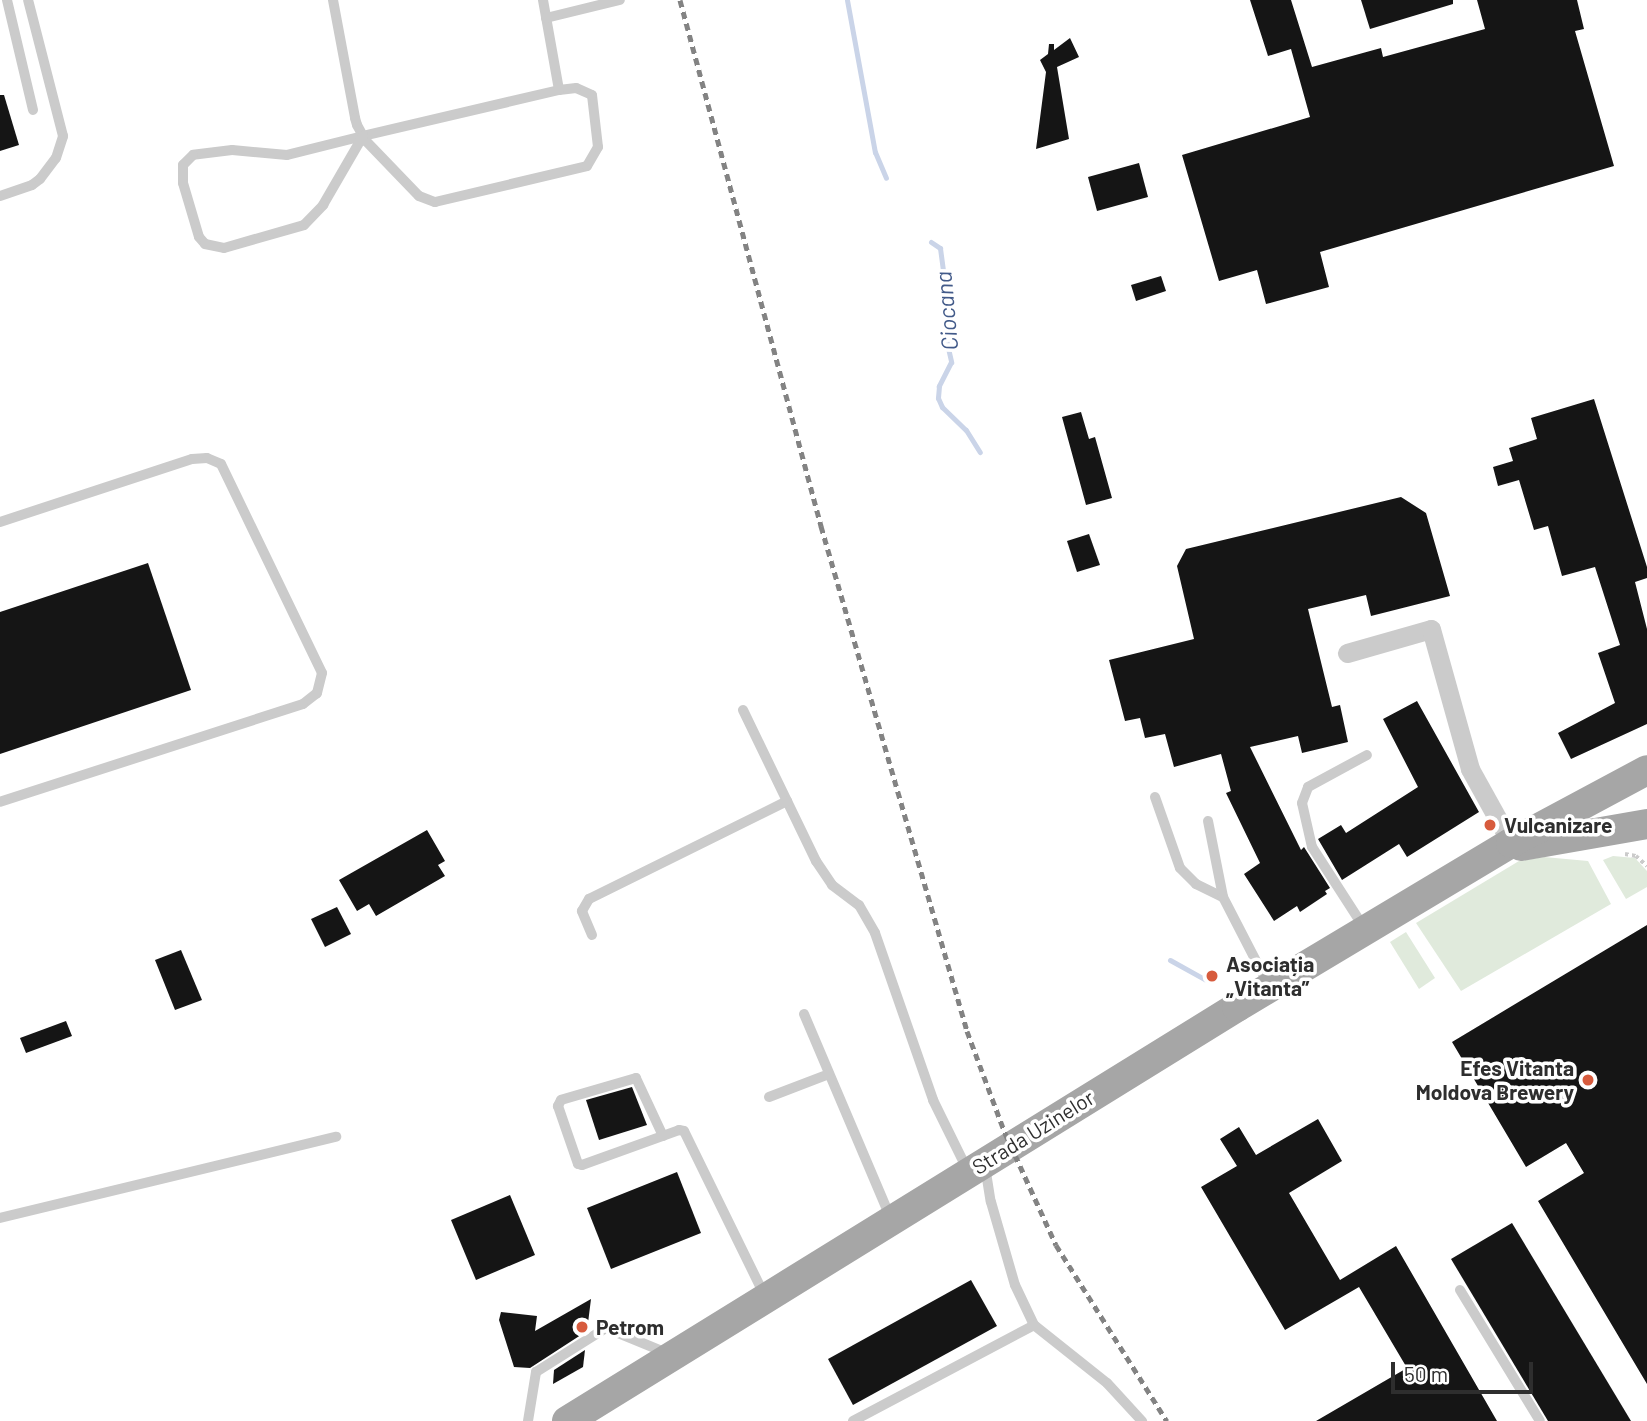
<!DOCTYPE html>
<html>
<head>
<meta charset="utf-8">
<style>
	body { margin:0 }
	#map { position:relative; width:1647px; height:1421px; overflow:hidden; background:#fff; font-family:Barlow,sans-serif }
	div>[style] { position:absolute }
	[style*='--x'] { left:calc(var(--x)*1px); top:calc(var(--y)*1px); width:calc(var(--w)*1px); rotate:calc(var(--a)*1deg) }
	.green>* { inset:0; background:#e0eadc }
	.stream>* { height:5px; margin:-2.5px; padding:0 2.5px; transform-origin:2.5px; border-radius:2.5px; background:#cad4e8 }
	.building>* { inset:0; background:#151515 }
	.path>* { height:3.5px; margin-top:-1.75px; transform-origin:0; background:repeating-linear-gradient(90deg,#cbcbcb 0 3.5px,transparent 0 7px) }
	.lane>* { height:10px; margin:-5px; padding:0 5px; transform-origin:5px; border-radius:5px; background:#cbcbcb }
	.street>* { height:19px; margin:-9.5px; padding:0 9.5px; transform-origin:9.5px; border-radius:9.5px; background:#cbcbcb }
	.primary>* { height:30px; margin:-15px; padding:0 15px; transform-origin:15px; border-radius:15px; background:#a6a6a6 }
	.rail>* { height:5px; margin-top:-2.5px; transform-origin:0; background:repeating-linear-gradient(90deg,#838383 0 7px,transparent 0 12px) }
	.dots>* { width:19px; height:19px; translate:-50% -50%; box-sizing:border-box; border:4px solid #fff; border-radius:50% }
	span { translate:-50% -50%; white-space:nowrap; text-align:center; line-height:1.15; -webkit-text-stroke:7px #fff; paint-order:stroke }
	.poi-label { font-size:21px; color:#2e2e2e; font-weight:700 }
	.left { translate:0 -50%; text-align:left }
	.right { translate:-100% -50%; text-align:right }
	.street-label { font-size:21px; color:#2e2e2e }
	.water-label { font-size:23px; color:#425a89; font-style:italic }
	.scale { position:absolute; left:1391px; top:1362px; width:142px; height:32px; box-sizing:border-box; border:4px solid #2e2e2e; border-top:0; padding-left:9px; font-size:21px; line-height:24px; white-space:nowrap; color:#2e2e2e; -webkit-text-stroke:5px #fff; paint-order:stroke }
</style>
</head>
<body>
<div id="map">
	<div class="green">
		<div style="clip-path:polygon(1613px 856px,1635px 858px,1647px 871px,1647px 887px,1626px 899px,1603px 860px)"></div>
		<div style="clip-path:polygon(1544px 857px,1588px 861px,1611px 904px,1461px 991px,1416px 923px,1519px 861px)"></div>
		<div style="clip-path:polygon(1406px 932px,1435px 978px,1419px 989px,1390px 942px)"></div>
	</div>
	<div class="stream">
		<div style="--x:847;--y:0;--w:155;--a:79.6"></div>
		<div style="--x:875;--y:152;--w:28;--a:67"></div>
		<div style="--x:931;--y:242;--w:11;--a:34"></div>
		<div style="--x:940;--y:248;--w:45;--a:82.4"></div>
		<div style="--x:946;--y:293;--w:42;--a:91.4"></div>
		<div style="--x:945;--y:335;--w:28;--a:77"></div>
		<div style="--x:951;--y:362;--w:27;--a:117"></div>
		<div style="--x:939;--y:386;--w:12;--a:95"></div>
		<div style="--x:938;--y:398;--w:10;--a:66"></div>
		<div style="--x:942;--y:407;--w:33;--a:44"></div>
		<div style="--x:966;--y:430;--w:26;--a:58"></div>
		<div style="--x:1170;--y:960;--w:41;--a:29.1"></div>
	</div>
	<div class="building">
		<div style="clip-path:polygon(1250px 0,1291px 0,1312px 67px,1381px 48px,1383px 57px,1485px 29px,1477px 0,1577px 0,1584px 29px,1575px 31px,1614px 166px,1320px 252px,1329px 287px,1266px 304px,1257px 270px,1219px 281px,1182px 155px,1310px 117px,1291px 49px,1268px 56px)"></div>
		<div style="clip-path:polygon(1361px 0,1453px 0,1453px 4px,1370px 29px)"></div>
		<div style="clip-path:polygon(1070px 38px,1079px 57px,1057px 67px,1069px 139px,1036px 149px,1046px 72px,1040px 60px,1048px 54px,1049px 44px,1054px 44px,1054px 50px)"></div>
		<div style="clip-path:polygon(0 95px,4px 95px,19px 145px,0 151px)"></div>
		<div style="clip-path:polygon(1139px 163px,1148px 197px,1097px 211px,1088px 177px)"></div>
		<div style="clip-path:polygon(1161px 276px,1166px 291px,1136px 301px,1131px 285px)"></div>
		<div style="clip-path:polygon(1594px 399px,1647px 567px,1647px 578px,1635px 582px,1647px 629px,1647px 724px,1571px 759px,1558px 733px,1615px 703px,1598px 653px,1620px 645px,1595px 567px,1562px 576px,1548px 526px,1534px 530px,1519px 480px,1498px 486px,1493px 467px,1513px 461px,1509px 448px,1537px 439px,1531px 418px)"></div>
		<div style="clip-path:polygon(1081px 412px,1089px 439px,1095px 437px,1112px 498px,1086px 505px,1062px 417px)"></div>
		<div style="clip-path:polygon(1401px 497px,1426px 513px,1450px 596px,1371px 616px,1366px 595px,1308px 609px,1332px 707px,1340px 705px,1348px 742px,1302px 753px,1298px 736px,1250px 747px,1301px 850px,1304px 847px,1330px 888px,1325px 891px,1327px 894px,1300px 912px,1297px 906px,1274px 921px,1244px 874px,1260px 863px,1226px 793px,1231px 791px,1221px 754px,1174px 767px,1165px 734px,1145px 738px,1140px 718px,1125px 721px,1109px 660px,1194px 639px,1177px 566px,1186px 549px)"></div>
		<div style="clip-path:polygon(1089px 534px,1100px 565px,1077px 572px,1067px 541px)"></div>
		<div style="clip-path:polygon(148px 563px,191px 690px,0 754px,0 612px)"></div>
		<div style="clip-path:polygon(1417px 701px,1479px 812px,1407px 857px,1399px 844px,1342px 880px,1318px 839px,1341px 825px,1346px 833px,1418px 787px,1383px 719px)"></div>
		<div style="clip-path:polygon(427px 830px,445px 861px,438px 865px,445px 876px,376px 916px,369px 904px,357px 911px,339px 880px)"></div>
		<div style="clip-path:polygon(337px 907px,351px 934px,325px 947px,311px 919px)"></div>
		<div style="clip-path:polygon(1647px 925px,1647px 1384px,1538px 1201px,1584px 1173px,1566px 1143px,1526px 1167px,1452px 1042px)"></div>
		<div style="clip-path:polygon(181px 950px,202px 1000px,175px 1010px,155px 960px)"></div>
		<div style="clip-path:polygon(66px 1021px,72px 1036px,26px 1053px,20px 1038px)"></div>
		<div style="clip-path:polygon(632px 1087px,647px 1125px,599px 1140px,586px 1100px)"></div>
		<div style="clip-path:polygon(1318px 1119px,1342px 1161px,1289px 1193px,1340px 1280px,1396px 1246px,1497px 1421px,1316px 1421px,1407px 1368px,1359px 1287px,1285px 1330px,1201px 1187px,1237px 1166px,1220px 1139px,1239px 1127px,1256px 1155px)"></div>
		<div style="clip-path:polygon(677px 1172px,701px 1233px,611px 1269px,587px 1208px)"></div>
		<div style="clip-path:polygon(510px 1195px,535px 1255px,476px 1280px,451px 1220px)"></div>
		<div style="clip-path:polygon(1512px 1223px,1631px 1421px,1548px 1421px,1451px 1259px)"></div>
		<div style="clip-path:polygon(971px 1280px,997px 1326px,853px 1405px,828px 1359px)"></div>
		<div style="clip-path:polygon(591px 1299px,587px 1331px,530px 1368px,514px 1367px,499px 1320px,501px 1312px,537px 1316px,535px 1331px)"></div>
		<div style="clip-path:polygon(585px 1350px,583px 1367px,553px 1384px,554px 1370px)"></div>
	</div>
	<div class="path">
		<div style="--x:1625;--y:854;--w:11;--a:10"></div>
		<div style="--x:1636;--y:856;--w:15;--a:42"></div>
	</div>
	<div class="lane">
		<div style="--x:7;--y:0;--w:113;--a:76.7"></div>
		<div style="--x:333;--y:0;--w:120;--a:79.4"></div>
		<div style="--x:355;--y:118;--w:7;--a:74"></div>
		<div style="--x:357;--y:125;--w:13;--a:61"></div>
		<div style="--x:363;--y:136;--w:6;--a:59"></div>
		<div style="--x:366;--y:141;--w:76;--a:46.1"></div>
		<div style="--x:419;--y:196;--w:17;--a:21"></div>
		<div style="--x:435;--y:202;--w:156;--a:-13.3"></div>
		<div style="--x:587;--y:166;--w:22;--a:-60"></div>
		<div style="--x:598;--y:147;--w:52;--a:-96.6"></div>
		<div style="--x:592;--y:95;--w:17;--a:-156"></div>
		<div style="--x:576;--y:88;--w:17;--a:173"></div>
		<div style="--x:559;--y:90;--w:201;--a:166.8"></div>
		<div style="--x:363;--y:136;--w:78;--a:166"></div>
		<div style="--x:287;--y:155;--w:55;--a:-174.8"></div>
		<div style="--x:232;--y:150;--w:39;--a:173"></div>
		<div style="--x:193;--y:155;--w:14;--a:135"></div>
		<div style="--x:183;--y:165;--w:18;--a:90"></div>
		<div style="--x:183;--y:183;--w:56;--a:73.5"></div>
		<div style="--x:199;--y:237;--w:9;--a:49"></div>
		<div style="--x:205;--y:244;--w:19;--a:12"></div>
		<div style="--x:224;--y:248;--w:83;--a:-16"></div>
		<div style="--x:304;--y:225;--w:28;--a:-46"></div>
		<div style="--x:323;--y:205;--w:80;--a:-59.9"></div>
		<div style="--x:543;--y:0;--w:91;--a:79.9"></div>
		<div style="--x:546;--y:18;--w:76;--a:-13.7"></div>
		<div style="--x:0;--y:196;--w:34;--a:-19"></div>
		<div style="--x:32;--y:185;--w:10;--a:-37"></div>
		<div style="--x:40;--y:179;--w:26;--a:-53"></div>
		<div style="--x:56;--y:158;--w:23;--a:-72"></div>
		<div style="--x:63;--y:136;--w:140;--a:-104.4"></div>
		<div style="--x:0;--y:522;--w:202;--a:-18.2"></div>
		<div style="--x:192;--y:459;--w:15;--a:-4"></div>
		<div style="--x:207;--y:458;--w:15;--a:23"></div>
		<div style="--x:221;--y:464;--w:232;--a:64.2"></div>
		<div style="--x:322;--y:673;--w:21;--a:104"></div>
		<div style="--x:317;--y:693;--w:18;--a:142"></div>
		<div style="--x:303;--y:704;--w:318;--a:162.1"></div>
		<div style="--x:743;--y:710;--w:168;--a:64.2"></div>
		<div style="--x:816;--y:861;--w:29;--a:56"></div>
		<div style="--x:832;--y:885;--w:34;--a:37"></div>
		<div style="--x:859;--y:905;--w:32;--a:60"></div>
		<div style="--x:875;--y:933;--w:177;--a:70.8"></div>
		<div style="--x:933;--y:1100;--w:79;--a:63.8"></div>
		<div style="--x:1155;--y:797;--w:75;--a:70.6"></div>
		<div style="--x:1180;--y:868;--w:23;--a:45"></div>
		<div style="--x:1196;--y:884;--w:30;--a:26"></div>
		<div style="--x:1208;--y:821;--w:77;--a:78.8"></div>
		<div style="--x:1223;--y:897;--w:98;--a:62.7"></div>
		<div style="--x:1363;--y:926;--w:94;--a:-122.8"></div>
		<div style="--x:1312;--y:847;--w:45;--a:-102.8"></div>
		<div style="--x:1302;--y:803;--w:17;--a:-69"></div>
		<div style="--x:1308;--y:787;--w:67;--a:-28.5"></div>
		<div style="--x:592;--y:935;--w:26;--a:-113"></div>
		<div style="--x:582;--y:911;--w:14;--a:-60"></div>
		<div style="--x:589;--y:899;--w:221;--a:-26.3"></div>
		<div style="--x:804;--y:1014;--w:223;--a:67"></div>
		<div style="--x:769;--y:1097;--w:64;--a:-21"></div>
		<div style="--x:663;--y:1136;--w:64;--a:-115"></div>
		<div style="--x:636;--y:1078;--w:78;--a:163.7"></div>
		<div style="--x:561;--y:1100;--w:7;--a:117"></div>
		<div style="--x:558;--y:1106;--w:61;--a:71"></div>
		<div style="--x:578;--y:1164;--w:4;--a:14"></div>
		<div style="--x:582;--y:1165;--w:103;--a:-19.8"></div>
		<div style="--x:679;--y:1130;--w:5;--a:11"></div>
		<div style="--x:684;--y:1131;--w:184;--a:63.9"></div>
		<div style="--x:985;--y:1166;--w:36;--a:81"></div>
		<div style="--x:991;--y:1202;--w:86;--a:73.9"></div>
		<div style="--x:1015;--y:1285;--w:44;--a:64.6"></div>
		<div style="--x:1034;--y:1325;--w:93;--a:38.5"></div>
		<div style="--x:1107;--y:1383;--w:52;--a:47.4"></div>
		<div style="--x:0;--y:1218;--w:346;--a:-13.6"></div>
		<div style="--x:1460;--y:1290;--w:153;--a:58.6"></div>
		<div style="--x:528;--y:1421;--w:50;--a:-80.7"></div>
		<div style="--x:536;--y:1372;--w:83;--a:-32.2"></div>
		<div style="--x:606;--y:1328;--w:66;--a:22.3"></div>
		<div style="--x:853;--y:1421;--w:205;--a:-27.9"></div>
	</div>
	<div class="street">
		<div style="--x:1347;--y:653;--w:87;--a:-15.9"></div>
		<div style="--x:1431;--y:629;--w:145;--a:74.4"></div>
		<div style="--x:1470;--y:769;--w:85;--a:61"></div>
	</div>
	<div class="primary">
		<div style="--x:1521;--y:846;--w:128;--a:-9.9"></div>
		<div style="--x:567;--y:1421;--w:788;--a:-31.71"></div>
		<div style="--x:1237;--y:1007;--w:319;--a:-30.9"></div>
		<div style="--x:1511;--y:843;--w:154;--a:-28.2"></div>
	</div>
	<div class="rail">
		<div style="--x:680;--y:0;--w:545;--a:74.99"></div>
		<div style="--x:821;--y:526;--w:526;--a:73.87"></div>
		<div style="--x:967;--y:1031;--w:109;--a:69.6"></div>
		<div style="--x:1005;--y:1133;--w:123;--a:65.5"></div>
		<div style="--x:1056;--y:1245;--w:208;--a:57.8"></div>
	</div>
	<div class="dots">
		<div style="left:1490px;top:825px;background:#d75b3d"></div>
		<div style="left:1212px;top:976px;background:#d75b3d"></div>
		<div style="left:1588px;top:1080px;background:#d75b3d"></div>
		<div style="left:582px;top:1327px;background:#d75b3d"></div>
	</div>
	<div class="poi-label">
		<span class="left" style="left:1504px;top:825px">Vulcanizare</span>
		<span class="left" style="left:1226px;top:976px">Asociația<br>„Vitanta”</span>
		<span class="right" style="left:1574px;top:1080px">Efes Vitanta<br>Moldova Brewery</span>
		<span class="left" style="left:596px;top:1327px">Petrom</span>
	</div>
	<div class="street-label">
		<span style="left:1033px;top:1132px;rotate:-32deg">Strada Uzinelor</span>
	</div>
	<div class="water-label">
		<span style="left:946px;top:311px;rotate:-95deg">Ciocana</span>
	</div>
	<div class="scale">50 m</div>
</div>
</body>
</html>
